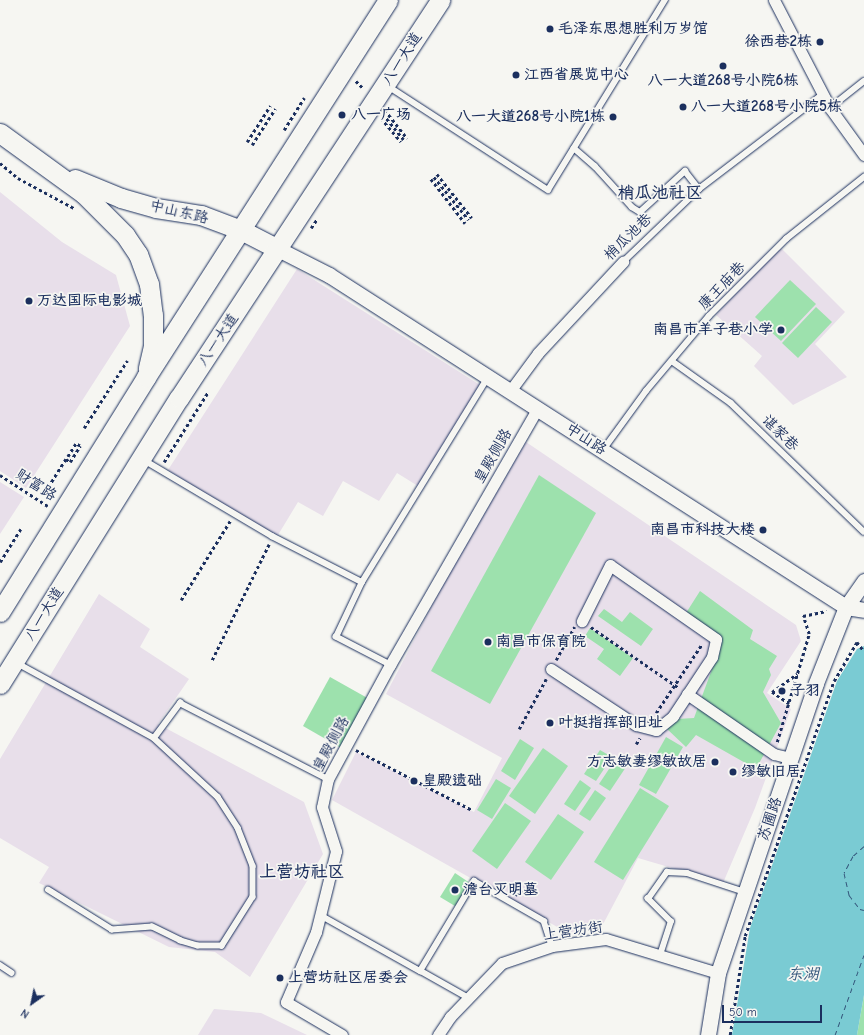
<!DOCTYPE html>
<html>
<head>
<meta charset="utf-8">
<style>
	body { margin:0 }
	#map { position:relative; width:864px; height:1035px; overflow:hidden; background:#f6f6f2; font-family:"Comic Neue","LXGW WenKai TC",sans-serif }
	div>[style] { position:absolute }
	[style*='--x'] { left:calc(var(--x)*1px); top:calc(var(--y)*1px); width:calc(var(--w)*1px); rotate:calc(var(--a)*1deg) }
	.built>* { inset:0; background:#e8dfea }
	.green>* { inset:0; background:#9de1ad }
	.water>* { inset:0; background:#7acbd3 }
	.ferry>* { height:1px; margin-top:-0.5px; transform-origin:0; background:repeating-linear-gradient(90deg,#33567b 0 5px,transparent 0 9px) }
	.path>* { height:2.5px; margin-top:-1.25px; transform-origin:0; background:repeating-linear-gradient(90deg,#1b2f5e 0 3px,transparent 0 6px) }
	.roads { filter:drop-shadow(0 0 1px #1b2f5e) drop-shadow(0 0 1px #1b2f5e) }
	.lane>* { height:5.5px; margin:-2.75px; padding:0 2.75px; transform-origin:2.75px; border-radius:2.75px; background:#f6f6f2 }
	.street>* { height:11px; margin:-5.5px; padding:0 5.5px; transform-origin:5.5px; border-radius:5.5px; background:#f6f6f2 }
	.secondary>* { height:15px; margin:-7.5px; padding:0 7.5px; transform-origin:7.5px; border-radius:7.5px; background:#f6f6f2 }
	.highway>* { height:19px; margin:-9.5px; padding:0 9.5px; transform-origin:9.5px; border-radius:9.5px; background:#f6f6f2 }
	.path-bridge>* { height:2.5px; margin-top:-1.25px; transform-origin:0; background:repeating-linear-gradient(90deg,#1b2f5e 0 3px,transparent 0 6px) }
	.dots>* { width:11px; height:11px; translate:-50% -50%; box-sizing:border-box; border:2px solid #f6f6f2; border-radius:50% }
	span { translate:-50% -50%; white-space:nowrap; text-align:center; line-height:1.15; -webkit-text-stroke:3.5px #f6f6f2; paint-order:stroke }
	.poi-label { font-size:15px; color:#1b2f5e; font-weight:700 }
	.left { translate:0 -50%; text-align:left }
	.right { translate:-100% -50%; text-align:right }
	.street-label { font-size:15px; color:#1b2f5e }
	.water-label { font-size:16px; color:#33567b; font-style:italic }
	.quarter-label { font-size:17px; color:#1b2f5e; font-weight:700 }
	.north { position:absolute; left:12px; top:983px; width:40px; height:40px; -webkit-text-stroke:3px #f6f6f2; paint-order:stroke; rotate:213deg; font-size:11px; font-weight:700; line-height:16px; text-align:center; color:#1b2f5e }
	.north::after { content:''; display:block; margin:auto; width:14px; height:18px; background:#1b2f5e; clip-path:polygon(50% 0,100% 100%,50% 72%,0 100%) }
	.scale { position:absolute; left:722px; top:1005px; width:100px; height:18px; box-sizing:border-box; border:2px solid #1b2f5e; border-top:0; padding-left:5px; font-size:12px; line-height:14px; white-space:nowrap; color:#1b2f5e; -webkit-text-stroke:3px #f6f6f2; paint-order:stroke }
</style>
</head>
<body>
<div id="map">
	<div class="built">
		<div style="clip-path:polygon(0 192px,62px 242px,116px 275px,130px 326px,26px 488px,0 471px)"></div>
		<div style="clip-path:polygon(782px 249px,845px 312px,815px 344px,847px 377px,793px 405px,754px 366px,762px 356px,716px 315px,777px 250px)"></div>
		<div style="clip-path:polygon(297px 269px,480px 385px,418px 486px,397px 473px,379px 501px,343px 481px,323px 516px,298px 502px,278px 535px,269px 533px,168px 470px)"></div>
		<div style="clip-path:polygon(526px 442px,796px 625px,801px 641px,767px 693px,791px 709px,755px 808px,723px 883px,638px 858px,600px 930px,568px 933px,332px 800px,356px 752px,474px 812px,502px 758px,386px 694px,440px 590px)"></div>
		<div style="clip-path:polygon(0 482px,24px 497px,0 534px)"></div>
		<div style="clip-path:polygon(99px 594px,150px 629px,140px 647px,189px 679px,158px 724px,304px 802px,323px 854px,250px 977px,215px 952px,169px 947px,39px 883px,49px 867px,0 838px,0 759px)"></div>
		<div style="clip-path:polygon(214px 1009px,261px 1013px,307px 1035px,198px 1035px)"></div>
	</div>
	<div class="green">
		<div style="clip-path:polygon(790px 280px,816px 304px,781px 341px,755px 317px)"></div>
		<div style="clip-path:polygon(816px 307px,832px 322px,798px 358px,782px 343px)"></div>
		<div style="clip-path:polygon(539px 475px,596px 513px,490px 704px,431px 671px)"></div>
		<div style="clip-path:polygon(700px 591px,753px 630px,750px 639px,777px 656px,769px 669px,771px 675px,763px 692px,781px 723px,756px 769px,696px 735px,686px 747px,666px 728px,677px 719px,694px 718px,715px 661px,719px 637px,686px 613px)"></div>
		<div style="clip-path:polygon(604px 609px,622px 622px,630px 612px,653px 629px,641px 646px,598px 616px)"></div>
		<div style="clip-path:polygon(590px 628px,633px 658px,620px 676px,597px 659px,604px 649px,585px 636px)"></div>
		<div style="clip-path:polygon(330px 677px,371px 700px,343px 749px,303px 726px)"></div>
		<div style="clip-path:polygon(666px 737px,683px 747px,656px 794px,639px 785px)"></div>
		<div style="clip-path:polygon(520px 739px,534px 748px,515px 780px,501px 771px)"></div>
		<div style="clip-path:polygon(543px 748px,568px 766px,535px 814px,509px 796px)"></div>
		<div style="clip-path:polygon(600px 750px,612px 757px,596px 781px,584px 774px)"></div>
		<div style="clip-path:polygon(615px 760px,626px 767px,610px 791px,599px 784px)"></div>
		<div style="clip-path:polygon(496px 779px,511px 788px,492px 819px,477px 810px)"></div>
		<div style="clip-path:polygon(580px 780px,591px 788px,575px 811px,564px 804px)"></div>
		<div style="clip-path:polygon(640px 788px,669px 806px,623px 880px,594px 862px)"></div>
		<div style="clip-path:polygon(595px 790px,606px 798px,590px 821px,579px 814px)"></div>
		<div style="clip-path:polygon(505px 803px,531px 821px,497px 869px,472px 851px)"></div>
		<div style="clip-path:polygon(558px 814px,584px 832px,551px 880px,525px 862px)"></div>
		<div style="clip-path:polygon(455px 873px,470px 883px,455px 906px,440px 897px)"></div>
		<div style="clip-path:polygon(864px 995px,864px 1035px,857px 1035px)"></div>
	</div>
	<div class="water">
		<div style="clip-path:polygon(864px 646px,864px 995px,857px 1035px,732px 1035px,750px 928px,837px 681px,857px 649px)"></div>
	</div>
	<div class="ferry">
		<div style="--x:864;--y:846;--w:15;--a:138"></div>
		<div style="--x:853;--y:856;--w:19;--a:118"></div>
		<div style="--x:844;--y:873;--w:23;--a:77"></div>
		<div style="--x:849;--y:895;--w:18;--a:52"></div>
		<div style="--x:860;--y:909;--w:4;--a:14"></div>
		<div style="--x:835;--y:1035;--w:85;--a:-70.1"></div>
	</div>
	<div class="path">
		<div style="--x:356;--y:81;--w:10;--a:45"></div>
		<div style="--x:385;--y:110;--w:36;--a:52"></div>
		<div style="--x:383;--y:114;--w:33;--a:51"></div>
		<div style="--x:381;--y:118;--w:31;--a:50"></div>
		<div style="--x:284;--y:130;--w:38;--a:-58"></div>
		<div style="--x:247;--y:142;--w:43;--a:-57.4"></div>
		<div style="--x:252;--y:145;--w:43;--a:-57.4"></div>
		<div style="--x:0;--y:163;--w:23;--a:40"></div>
		<div style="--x:18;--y:178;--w:64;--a:28.2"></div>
		<div style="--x:437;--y:174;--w:56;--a:51.5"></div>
		<div style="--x:434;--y:177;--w:55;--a:50.9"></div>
		<div style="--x:431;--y:179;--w:56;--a:52.3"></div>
		<div style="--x:311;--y:228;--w:11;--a:-56"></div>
		<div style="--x:84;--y:428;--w:80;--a:-57.3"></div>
		<div style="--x:164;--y:462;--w:83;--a:-57.8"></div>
		<div style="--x:0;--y:475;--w:57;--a:32.9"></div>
		<div style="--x:45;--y:492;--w:39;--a:-58"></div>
		<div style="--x:66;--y:459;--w:5;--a:37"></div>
		<div style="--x:70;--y:462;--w:19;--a:-58"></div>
		<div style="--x:80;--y:446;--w:4;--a:-153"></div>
		<div style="--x:76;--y:444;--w:15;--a:122"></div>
		<div style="--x:0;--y:562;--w:39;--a:-58"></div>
		<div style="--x:181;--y:600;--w:93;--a:-58.2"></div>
		<div style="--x:591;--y:627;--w:107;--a:34.7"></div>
		<div style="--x:212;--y:660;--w:129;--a:-63.8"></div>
		<div style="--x:556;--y:660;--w:38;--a:-61"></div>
		<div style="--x:789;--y:704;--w:21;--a:-145"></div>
		<div style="--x:772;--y:692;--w:31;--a:-36"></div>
		<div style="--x:656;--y:713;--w:83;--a:-56.3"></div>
		<div style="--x:519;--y:729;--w:57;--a:-61.6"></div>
		<div style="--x:777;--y:742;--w:113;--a:-73.5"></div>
		<div style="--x:809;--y:634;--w:19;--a:-108"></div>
		<div style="--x:803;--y:616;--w:24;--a:-12"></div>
		<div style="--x:636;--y:744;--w:7;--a:-56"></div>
		<div style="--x:356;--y:750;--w:131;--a:27.3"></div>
		<div style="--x:515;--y:895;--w:15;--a:-23"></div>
	</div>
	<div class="roads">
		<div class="lane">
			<div style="--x:388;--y:86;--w:191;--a:33"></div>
			<div style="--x:548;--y:190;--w:223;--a:-58.4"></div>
			<div style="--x:830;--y:108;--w:43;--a:-38.5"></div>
			<div style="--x:574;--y:148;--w:28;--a:41"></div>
			<div style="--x:595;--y:166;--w:55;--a:47.9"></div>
			<div style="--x:632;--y:207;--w:9;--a:32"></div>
			<div style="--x:640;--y:212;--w:61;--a:-42.3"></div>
			<div style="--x:685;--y:171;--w:23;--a:52"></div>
			<div style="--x:623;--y:262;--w:105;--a:-43.8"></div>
			<div style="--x:699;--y:189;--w:155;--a:-37.4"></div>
			<div style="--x:672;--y:361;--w:72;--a:35.4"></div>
			<div style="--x:731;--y:403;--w:185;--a:44.1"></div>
			<div style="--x:603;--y:450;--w:73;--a:-53.9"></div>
			<div style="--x:646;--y:391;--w:98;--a:-50"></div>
			<div style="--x:709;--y:316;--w:109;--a:-45"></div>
			<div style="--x:786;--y:239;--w:100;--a:-38.5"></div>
			<div style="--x:144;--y:460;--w:149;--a:30.7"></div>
			<div style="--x:272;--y:536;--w:101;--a:27.1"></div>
			<div style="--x:17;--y:663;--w:156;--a:28.7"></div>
			<div style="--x:154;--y:738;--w:87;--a:42.7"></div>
			<div style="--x:218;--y:797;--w:37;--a:57"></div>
			<div style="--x:238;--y:828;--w:41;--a:68.5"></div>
			<div style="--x:253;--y:866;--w:31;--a:90"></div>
			<div style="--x:253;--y:897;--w:58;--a:122.3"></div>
			<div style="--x:222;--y:946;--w:24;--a:180"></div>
			<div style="--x:198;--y:946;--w:18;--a:-164"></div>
			<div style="--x:181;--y:941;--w:32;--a:-154"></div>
			<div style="--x:152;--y:927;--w:40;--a:175.7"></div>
			<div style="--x:112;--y:930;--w:75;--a:-148"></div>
			<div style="--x:390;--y:665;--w:61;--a:-152.6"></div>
			<div style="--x:336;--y:637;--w:61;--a:-64.7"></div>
			<div style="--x:362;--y:582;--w:238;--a:-58.4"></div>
			<div style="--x:154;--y:738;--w:44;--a:-53.4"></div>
			<div style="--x:180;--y:703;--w:166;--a:27.2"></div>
			<div style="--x:320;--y:915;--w:115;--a:29.2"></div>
			<div style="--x:660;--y:955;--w:35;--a:-72"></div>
			<div style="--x:671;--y:922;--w:33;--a:-135"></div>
			<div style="--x:648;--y:899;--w:33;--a:-55"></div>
			<div style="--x:667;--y:872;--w:20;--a:3"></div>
			<div style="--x:687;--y:873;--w:61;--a:18.1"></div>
			<div style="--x:0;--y:965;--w:14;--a:34"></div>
			<div style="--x:468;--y:998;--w:55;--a:-150.6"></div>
			<div style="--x:420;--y:971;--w:105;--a:-59"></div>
			<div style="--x:474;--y:881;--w:81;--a:29.7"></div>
			<div style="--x:544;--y:921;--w:26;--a:72"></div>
		</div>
		<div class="street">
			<div style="--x:774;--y:0;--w:122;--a:62.6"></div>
			<div style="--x:830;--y:108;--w:58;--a:54.1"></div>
			<div style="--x:510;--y:391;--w:47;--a:-53.6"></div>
			<div style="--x:538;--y:353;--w:125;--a:-47"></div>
			<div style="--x:551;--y:669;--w:102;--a:33.4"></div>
			<div style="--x:636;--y:725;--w:21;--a:14"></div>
			<div style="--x:656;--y:730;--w:22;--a:-39"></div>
			<div style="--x:673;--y:716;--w:71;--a:-56.5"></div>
			<div style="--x:712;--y:657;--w:18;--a:-77"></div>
			<div style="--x:716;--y:639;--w:129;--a:-145.1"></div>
			<div style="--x:610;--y:565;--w:63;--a:116.6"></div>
			<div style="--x:687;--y:694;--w:106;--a:34.6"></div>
			<div style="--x:774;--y:754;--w:16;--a:14"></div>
			<div style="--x:342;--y:1035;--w:65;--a:-149.5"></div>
			<div style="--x:286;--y:1002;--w:76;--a:-66.8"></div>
			<div style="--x:316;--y:932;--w:83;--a:-76.1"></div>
			<div style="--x:336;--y:851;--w:46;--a:-107.7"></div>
			<div style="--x:322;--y:807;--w:29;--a:-78"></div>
			<div style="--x:328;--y:779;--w:130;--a:-61.5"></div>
			<div style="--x:390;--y:665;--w:297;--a:-60.1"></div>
			<div style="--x:438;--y:1035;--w:22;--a:-56"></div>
			<div style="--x:450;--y:1017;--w:75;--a:-46.1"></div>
			<div style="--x:502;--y:963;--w:53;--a:-18.8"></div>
			<div style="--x:552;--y:946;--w:54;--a:-7.4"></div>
			<div style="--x:606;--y:939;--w:117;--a:16.9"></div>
		</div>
		<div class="secondary">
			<div style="--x:278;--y:249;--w:57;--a:27"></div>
			<div style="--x:329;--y:275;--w:614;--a:32.71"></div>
			<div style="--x:846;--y:607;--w:18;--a:9"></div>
			<div style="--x:708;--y:1035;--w:63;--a:-80.8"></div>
			<div style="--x:718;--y:973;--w:306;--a:-71.3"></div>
			<div style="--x:816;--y:683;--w:82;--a:-68.5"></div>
			<div style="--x:846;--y:607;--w:32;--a:-55"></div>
		</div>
		<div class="highway">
			<div style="--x:0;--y:133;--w:104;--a:36"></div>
			<div style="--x:84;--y:194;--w:58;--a:45"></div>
			<div style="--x:125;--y:235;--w:23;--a:56"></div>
			<div style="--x:138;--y:254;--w:32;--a:70"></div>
			<div style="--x:149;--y:284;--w:31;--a:83"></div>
			<div style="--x:153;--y:315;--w:31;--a:90"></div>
			<div style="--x:153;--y:346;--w:23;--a:103"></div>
			<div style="--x:75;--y:179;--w:50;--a:22.4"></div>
			<div style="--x:121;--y:198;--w:36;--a:16"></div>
			<div style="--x:156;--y:208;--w:46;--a:8.8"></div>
			<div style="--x:201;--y:215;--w:43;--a:20.6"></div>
			<div style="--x:241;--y:230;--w:42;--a:27.2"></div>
			<div style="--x:0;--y:612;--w:277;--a:-58.1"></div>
			<div style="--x:146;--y:377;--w:448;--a:-57.3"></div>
			<div style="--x:0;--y:684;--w:337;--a:-58"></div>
			<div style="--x:179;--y:398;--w:476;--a:-56.7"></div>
		</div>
	</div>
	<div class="path-bridge">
		<div style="--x:730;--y:1035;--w:100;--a:-81.4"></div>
		<div style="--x:745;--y:936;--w:270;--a:-70.8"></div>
		<div style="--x:834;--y:681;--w:45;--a:-59.5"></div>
		<div style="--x:857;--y:642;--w:11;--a:52"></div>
	</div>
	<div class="dots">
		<div style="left:550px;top:29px;background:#1b2f5e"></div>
		<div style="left:820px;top:42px;background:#1b2f5e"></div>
		<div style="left:723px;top:66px;background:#1b2f5e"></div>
		<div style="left:516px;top:75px;background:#1b2f5e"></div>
		<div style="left:683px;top:107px;background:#1b2f5e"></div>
		<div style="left:342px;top:115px;background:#1b2f5e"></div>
		<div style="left:613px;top:117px;background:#1b2f5e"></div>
		<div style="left:29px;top:301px;background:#1b2f5e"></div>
		<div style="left:781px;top:330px;background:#1b2f5e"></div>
		<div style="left:763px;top:530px;background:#1b2f5e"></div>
		<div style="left:488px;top:642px;background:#1b2f5e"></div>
		<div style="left:782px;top:691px;background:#1b2f5e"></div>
		<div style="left:550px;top:723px;background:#1b2f5e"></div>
		<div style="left:715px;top:762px;background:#1b2f5e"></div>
		<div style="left:733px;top:772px;background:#1b2f5e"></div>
		<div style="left:414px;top:781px;background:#1b2f5e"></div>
		<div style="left:455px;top:890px;background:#1b2f5e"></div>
		<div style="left:280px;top:978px;background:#1b2f5e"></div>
	</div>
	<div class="poi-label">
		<span class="left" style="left:558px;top:29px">毛泽东思想胜利万岁馆</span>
		<span class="right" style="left:812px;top:42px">徐西巷2栋</span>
		<span class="left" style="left:524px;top:75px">江西省展览中心</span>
		<span style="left:723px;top:81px">八一大道268号小院6栋</span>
		<span class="left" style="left:691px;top:107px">八一大道268号小院5栋</span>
		<span class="left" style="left:351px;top:115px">八一广场</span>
		<span class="right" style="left:605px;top:117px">八一大道268号小院1栋</span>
		<span class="left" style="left:37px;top:301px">万达国际电影城</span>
		<span class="right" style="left:773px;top:330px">南昌市羊子巷小学</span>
		<span class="right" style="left:755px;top:530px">南昌市科技大楼</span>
		<span class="left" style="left:496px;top:642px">南昌市保育院</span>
		<span class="left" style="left:790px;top:691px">子羽</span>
		<span class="left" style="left:558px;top:723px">叶挺指挥部旧址</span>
		<span class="right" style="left:707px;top:762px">方志敏妻缪敏故居</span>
		<span class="left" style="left:741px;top:772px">缪敏旧居</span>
		<span class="left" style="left:422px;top:781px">皇殿遗础</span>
		<span class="left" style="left:463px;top:890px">澹台灭明墓</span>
		<span class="left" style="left:288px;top:978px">上营坊社区居委会</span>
	</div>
	<div class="street-label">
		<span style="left:402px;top:59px;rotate:-57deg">八一大道</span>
		<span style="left:179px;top:212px;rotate:13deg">中山东路</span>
		<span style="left:628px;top:237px;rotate:-44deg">梢瓜池巷</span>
		<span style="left:722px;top:286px;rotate:-46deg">康王庙巷</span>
		<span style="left:218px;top:340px;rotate:-56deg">八一大道</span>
		<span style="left:780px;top:433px;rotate:44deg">谌家巷</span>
		<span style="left:586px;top:439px;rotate:33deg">中山路</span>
		<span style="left:493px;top:456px;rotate:-60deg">皇殿侧路</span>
		<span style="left:36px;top:485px;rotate:33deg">财富路</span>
		<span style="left:44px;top:614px;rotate:-58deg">八一大道</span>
		<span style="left:331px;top:744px;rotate:-62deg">皇殿侧路</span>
		<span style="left:770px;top:819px;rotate:-71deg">苏圃路</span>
		<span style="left:573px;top:931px;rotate:-8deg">上营坊街</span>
	</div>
	<div class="water-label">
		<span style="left:803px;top:974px">东湖</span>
	</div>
	<div class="quarter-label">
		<span style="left:660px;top:193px">梢瓜池社区</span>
		<span style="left:302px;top:872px">上营坊社区</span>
	</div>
	<div class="north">N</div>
	<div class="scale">50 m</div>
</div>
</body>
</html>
